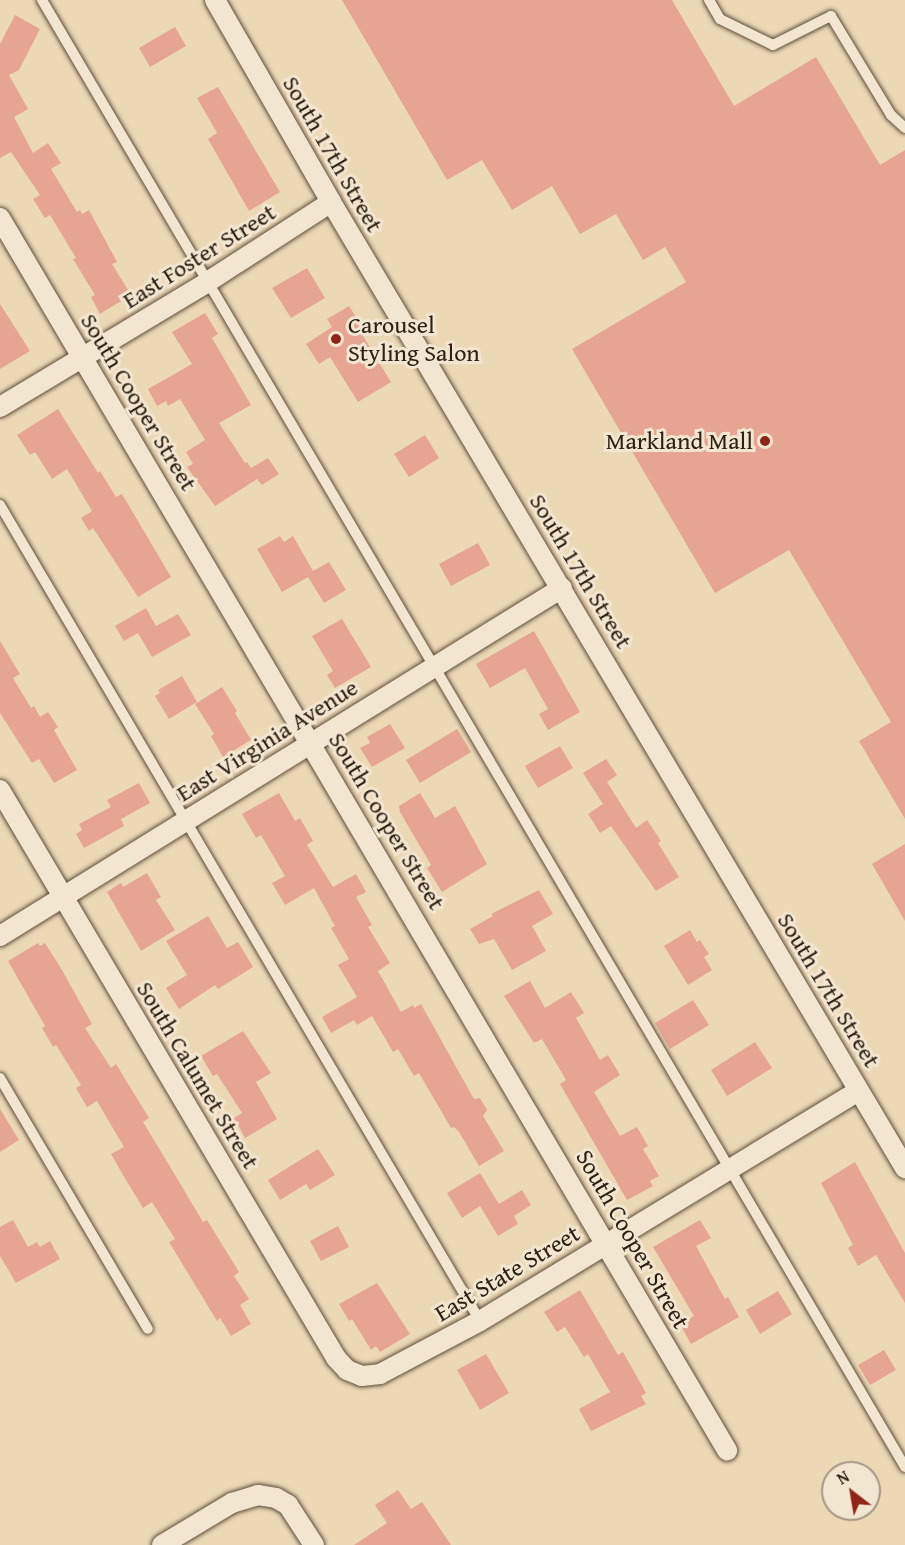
<!DOCTYPE html>
<html>
<head>
<meta charset="utf-8">
<style>
	body { margin:0 }
	#map { position:relative; width:905px; height:1545px; overflow:hidden; background:#edd8b6; font-family:"Gentium Book Plus",serif }
	div>[style] { position:absolute }
	[style*='--x'] { left:calc(var(--x)*1px); top:calc(var(--y)*1px); width:calc(var(--w)*1px); rotate:calc(var(--a)*1deg) }
	.building>* { inset:0; background:#e5a592 }
	.roads { filter:drop-shadow(0 0 2px #5e4f3b) drop-shadow(0 0 2px #5e4f3b) }
	.service>* { height:10px; margin:-5px; padding:0 5px; transform-origin:5px; border-radius:5px; background:#f3e6d0 }
	.minor>* { height:20px; margin:-10px; padding:0 10px; transform-origin:10px; border-radius:10px; background:#f3e6d0 }
	.dots>* { width:16px; height:16px; translate:-50% -50%; box-sizing:border-box; border:3px solid #f3e6d0; border-radius:50% }
	span { translate:-50% -50%; white-space:nowrap; text-align:center; line-height:1.15; -webkit-text-stroke:6px #f3e6d0; paint-order:stroke }
	.street-label { font-size:24px; color:#2e2112 }
	.poi-label { font-size:24px; color:#2e2112 }
	.left { translate:0 -50%; text-align:left }
	.right { translate:-100% -50%; text-align:right }
	.north { position:absolute; left:821px; top:1461px; width:60px; height:60px; box-sizing:border-box; background:#f3e6d0; border:2px solid #a49784; border-radius:50%; rotate:329deg; font-size:16px; font-weight:700; line-height:24px; text-align:center; color:#2e2112 }
	.north::after { content:''; display:block; margin:auto; width:21px; height:27px; background:#8f2418; clip-path:polygon(50% 0,100% 100%,50% 72%,0 100%) }
</style>
</head>
<body>
<div id="map">
	<div class="building">
		<div style="clip-path:polygon(342px 0,672px 0,734px 106px,816px 57px,880px 165px,905px 150px,905px 819px,859px 741px,891px 722px,789px 550px,715px 593px,572px 349px,686px 282px,665px 247px,643px 260px,616px 214px,580px 234px,552px 186px,512px 210px,482px 160px,447px 180px)"></div>
		<div style="clip-path:polygon(15px 15px,40px 29px,19px 70px,9px 75px,28px 109px,14px 117px,33px 153px,48px 143px,61px 163px,51px 169px,77px 212px,80px 210px,82px 214px,89px 210px,117px 262px,112px 264px,131px 295px,100px 314px,91px 297px,95px 295px,73px 259px,76px 258px,50px 215px,45px 218px,33px 199px,40px 195px,11px 152px,0 158px,0 44px)"></div>
		<div style="clip-path:polygon(175px 27px,186px 46px,150px 67px,139px 48px)"></div>
		<div style="clip-path:polygon(218px 87px,280px 192px,249px 211px,208px 139px,217px 133px,197px 98px)"></div>
		<div style="clip-path:polygon(307px 268px,325px 298px,291px 318px,272px 288px)"></div>
		<div style="clip-path:polygon(0 304px,30px 351px,0 369px)"></div>
		<div style="clip-path:polygon(349px 306px,367px 334px,363px 336px,391px 382px,358px 402px,330px 357px,319px 364px,306px 344px,332px 327px,327px 319px)"></div>
		<div style="clip-path:polygon(205px 313px,218px 334px,212px 338px,251px 405px,219px 423px,245px 463px,247px 462px,251px 468px,268px 458px,279px 474px,262px 485px,257px 479px,215px 506px,187px 467px,193px 464px,186px 452px,205px 440px,180px 399px,168px 406px,166px 401px,157px 406px,148px 389px,192px 364px,172px 332px)"></div>
		<div style="clip-path:polygon(58px 409px,98px 473px,100px 471px,116px 497px,122px 494px,171px 577px,138px 597px,93px 528px,89px 531px,81px 518px,92px 511px,67px 469px,52px 479px,35px 452px,30px 455px,17px 435px)"></div>
		<div style="clip-path:polygon(425px 435px,439px 458px,409px 477px,394px 454px)"></div>
		<div style="clip-path:polygon(280px 536px,284px 542px,293px 536px,313px 571px,329px 562px,346px 590px,324px 603px,308px 577px,282px 592px,257px 549px)"></div>
		<div style="clip-path:polygon(478px 543px,490px 565px,451px 586px,439px 564px)"></div>
		<div style="clip-path:polygon(146px 608px,156px 626px,178px 614px,191px 635px,152px 657px,138px 633px,124px 641px,115px 626px)"></div>
		<div style="clip-path:polygon(342px 619px,371px 667px,335px 688px,327px 675px,333px 671px,312px 636px)"></div>
		<div style="clip-path:polygon(534px 631px,580px 712px,548px 730px,539px 714px,548px 709px,525px 668px,490px 688px,476px 664px)"></div>
		<div style="clip-path:polygon(0 641px,20px 674px,13px 678px,31px 708px,34px 706px,40px 717px,48px 712px,58px 727px,54px 730px,77px 770px,54px 783px,39px 759px,32px 763px,0 713px)"></div>
		<div style="clip-path:polygon(182px 676px,197px 702px,169px 719px,155px 696px,160px 693px,158px 690px)"></div>
		<div style="clip-path:polygon(222px 687px,237px 711px,235px 713px,251px 740px,223px 757px,211px 736px,214px 734px,195px 704px)"></div>
		<div style="clip-path:polygon(390px 724px,405px 748px,372px 767px,360px 748px,370px 743px,367px 737px)"></div>
		<div style="clip-path:polygon(457px 729px,471px 752px,420px 783px,406px 760px)"></div>
		<div style="clip-path:polygon(560px 746px,573px 768px,538px 788px,525px 766px)"></div>
		<div style="clip-path:polygon(606px 759px,617px 775px,607px 782px,636px 828px,647px 820px,661px 841px,658px 843px,679px 877px,656px 891px,611px 826px,600px 833px,588px 814px,603px 804px,583px 773px)"></div>
		<div style="clip-path:polygon(139px 783px,150px 803px,121px 819px,124px 826px,84px 848px,76px 834px,82px 830px,79px 824px,111px 807px,107px 800px)"></div>
		<div style="clip-path:polygon(279px 793px,295px 821px,300px 818px,313px 841px,307px 845px,333px 887px,356px 874px,366px 892px,356px 897px,372px 925px,368px 927px,390px 963px,378px 971px,401px 1012px,413px 1005px,414px 1008px,421px 1004px,474px 1099px,480px 1098px,487px 1110px,483px 1116px,504px 1151px,479px 1166px,459px 1132px,454px 1127px,451px 1128px,419px 1073px,414px 1076px,398px 1049px,393px 1052px,372px 1016px,357px 1025px,354px 1020px,331px 1033px,322px 1017px,357px 997px,338px 965px,349px 959px,331px 928px,335px 926px,314px 888px,285px 905px,272px 883px,285px 876px,261px 835px,256px 838px,242px 814px)"></div>
		<div style="clip-path:polygon(420px 793px,435px 818px,455px 806px,487px 864px,442px 892px,427px 868px,431px 865px,400px 812px,399px 806px)"></div>
		<div style="clip-path:polygon(905px 844px,905px 921px,872px 864px)"></div>
		<div style="clip-path:polygon(147px 873px,161px 897px,156px 900px,175px 930px,141px 951px,107px 892px,121px 883px,123px 887px)"></div>
		<div style="clip-path:polygon(539px 890px,553px 914px,532px 926px,546px 951px,512px 970px,494px 939px,479px 944px,470px 929px,493px 916px,491px 914px)"></div>
		<div style="clip-path:polygon(208px 916px,227px 948px,238px 942px,253px 967px,218px 989px,215px 985px,179px 1009px,166px 988px,187px 975px,166px 941px)"></div>
		<div style="clip-path:polygon(690px 930px,697px 942px,700px 940px,709px 954px,704px 957px,712px 970px,688px 985px,664px 946px)"></div>
		<div style="clip-path:polygon(38px 943px,40px 946px,45px 943px,62px 970px,92px 1024px,85px 1028px,111px 1068px,116px 1064px,149px 1118px,143px 1122px,169px 1165px,203px 1222px,207px 1220px,239px 1272px,234px 1276px,249px 1299px,240px 1305px,251px 1324px,231px 1336px,220px 1318px,217px 1321px,169px 1242px,175px 1239px,152px 1202px,143px 1208px,123px 1175px,111px 1154px,124px 1147px,97px 1101px,87px 1107px,76px 1088px,81px 1085px,56px 1045px,53px 1047px,42px 1028px,45px 1026px,8px 961px)"></div>
		<div style="clip-path:polygon(530px 981px,545px 1008px,571px 992px,584px 1013px,576px 1018px,600px 1060px,608px 1055px,620px 1075px,594px 1092px,620px 1136px,637px 1127px,648px 1146px,643px 1149px,659px 1176px,650px 1181px,653px 1186px,627px 1200px,560px 1084px,566px 1080px,542px 1039px,534px 1043px,504px 996px)"></div>
		<div style="clip-path:polygon(693px 1000px,709px 1025px,670px 1049px,655px 1023px)"></div>
		<div style="clip-path:polygon(243px 1031px,271px 1073px,256px 1082px,277px 1119px,245px 1138px,234px 1118px,242px 1113px,217px 1074px,213px 1076px,201px 1056px)"></div>
		<div style="clip-path:polygon(755px 1042px,772px 1068px,727px 1096px,711px 1070px)"></div>
		<div style="clip-path:polygon(0 1109px,19px 1140px,0 1152px)"></div>
		<div style="clip-path:polygon(318px 1149px,335px 1175px,310px 1190px,306px 1184px,280px 1200px,268px 1180px)"></div>
		<div style="clip-path:polygon(855px 1162px,905px 1253px,905px 1303px,876px 1255px,858px 1266px,848px 1248px,853px 1245px,821px 1183px)"></div>
		<div style="clip-path:polygon(480px 1173px,499px 1204px,522px 1190px,531px 1205px,514px 1216px,518px 1224px,498px 1236px,480px 1206px,462px 1218px,447px 1193px)"></div>
		<div style="clip-path:polygon(13px 1220px,28px 1247px,37px 1242px,40px 1247px,50px 1241px,60px 1259px,16px 1283px,0 1256px,0 1227px)"></div>
		<div style="clip-path:polygon(700px 1220px,711px 1238px,696px 1246px,725px 1299px,728px 1297px,739px 1317px,691px 1344px,680px 1324px,694px 1316px,653px 1247px)"></div>
		<div style="clip-path:polygon(338px 1226px,349px 1247px,321px 1261px,310px 1241px)"></div>
		<div style="clip-path:polygon(377px 1283px,410px 1334px,380px 1352px,376px 1346px,371px 1350px,352px 1319px,349px 1321px,339px 1304px)"></div>
		<div style="clip-path:polygon(580px 1290px,618px 1355px,623px 1352px,646px 1393px,641px 1396px,646px 1404px,591px 1431px,579px 1409px,610px 1392px,588px 1354px,584px 1357px,565px 1327px,557px 1332px,544px 1312px)"></div>
		<div style="clip-path:polygon(778px 1291px,792px 1314px,760px 1334px,746px 1310px)"></div>
		<div style="clip-path:polygon(884px 1350px,896px 1370px,870px 1385px,858px 1365px)"></div>
		<div style="clip-path:polygon(486px 1354px,509px 1393px,480px 1410px,457px 1370px)"></div>
		<div style="clip-path:polygon(398px 1490px,411px 1509px,422px 1502px,451px 1545px,354px 1545px,387px 1523px,375px 1505px)"></div>
	</div>
	<div class="roads">
		<div class="service">
			<div style="--x:42;--y:0;--w:1702;--a:59.53"></div>
			<div style="--x:709;--y:0;--w:22;--a:60"></div>
			<div style="--x:720;--y:19;--w:59;--a:26.1"></div>
			<div style="--x:773;--y:45;--w:65;--a:-26.6"></div>
			<div style="--x:831;--y:16;--w:116;--a:58.8"></div>
			<div style="--x:891;--y:115;--w:19;--a:43"></div>
			<div style="--x:0;--y:505;--w:947;--a:59.53"></div>
			<div style="--x:0;--y:1078;--w:291;--a:59.5"></div>
		</div>
		<div class="minor">
			<div style="--x:215;--y:0;--w:233;--a:60.1"></div>
			<div style="--x:331;--y:202;--w:1124;--a:59.28"></div>
			<div style="--x:0;--y:218;--w:1431;--a:59.46"></div>
			<div style="--x:0;--y:407;--w:240;--a:-31"></div>
			<div style="--x:206;--y:283;--w:149;--a:-32.9"></div>
			<div style="--x:0;--y:790;--w:660;--a:59.39"></div>
			<div style="--x:336;--y:1358;--w:16;--a:47"></div>
			<div style="--x:347;--y:1370;--w:16;--a:22"></div>
			<div style="--x:362;--y:1376;--w:18;--a:-6"></div>
			<div style="--x:380;--y:1374;--w:113;--a:-27.9"></div>
			<div style="--x:480;--y:1321;--w:443;--a:-31.3"></div>
			<div style="--x:0;--y:936;--w:661;--a:-31.77"></div>
			<div style="--x:162;--y:1545;--w:82;--a:-31"></div>
			<div style="--x:232;--y:1503;--w:27;--a:-17"></div>
			<div style="--x:258;--y:1495;--w:18;--a:9"></div>
			<div style="--x:276;--y:1498;--w:14;--a:30"></div>
			<div style="--x:288;--y:1505;--w:48;--a:57"></div>
		</div>
	</div>
	<div class="dots">
		<div style="left:336px;top:339px;background:#8f2418"></div>
		<div style="left:765px;top:441px;background:#8f2418"></div>
	</div>
	<div class="street-label">
		<span style="left:333px;top:154px;rotate:60deg">South 17th Street</span>
		<span style="left:199px;top:256px;rotate:-32deg">East Foster Street</span>
		<span style="left:139px;top:402px;rotate:59deg">South Cooper Street</span>
		<span style="left:581px;top:571px;rotate:59deg">South 17th Street</span>
		<span style="left:267px;top:740px;rotate:-32deg">East Virginia Avenue</span>
		<span style="left:387px;top:821px;rotate:59deg">South Cooper Street</span>
		<span style="left:829px;top:990px;rotate:59deg">South 17th Street</span>
		<span style="left:198px;top:1075px;rotate:59deg">South Calumet Street</span>
		<span style="left:633px;top:1239px;rotate:60deg">South Cooper Street</span>
		<span style="left:507px;top:1273px;rotate:-31deg">East State Street</span>
	</div>
	<div class="poi-label">
		<span class="left" style="left:348px;top:339px">Carousel<br>Styling Salon</span>
		<span class="right" style="left:753px;top:441px">Markland Mall</span>
	</div>
	<div class="north">N</div>
</div>
</body>
</html>
